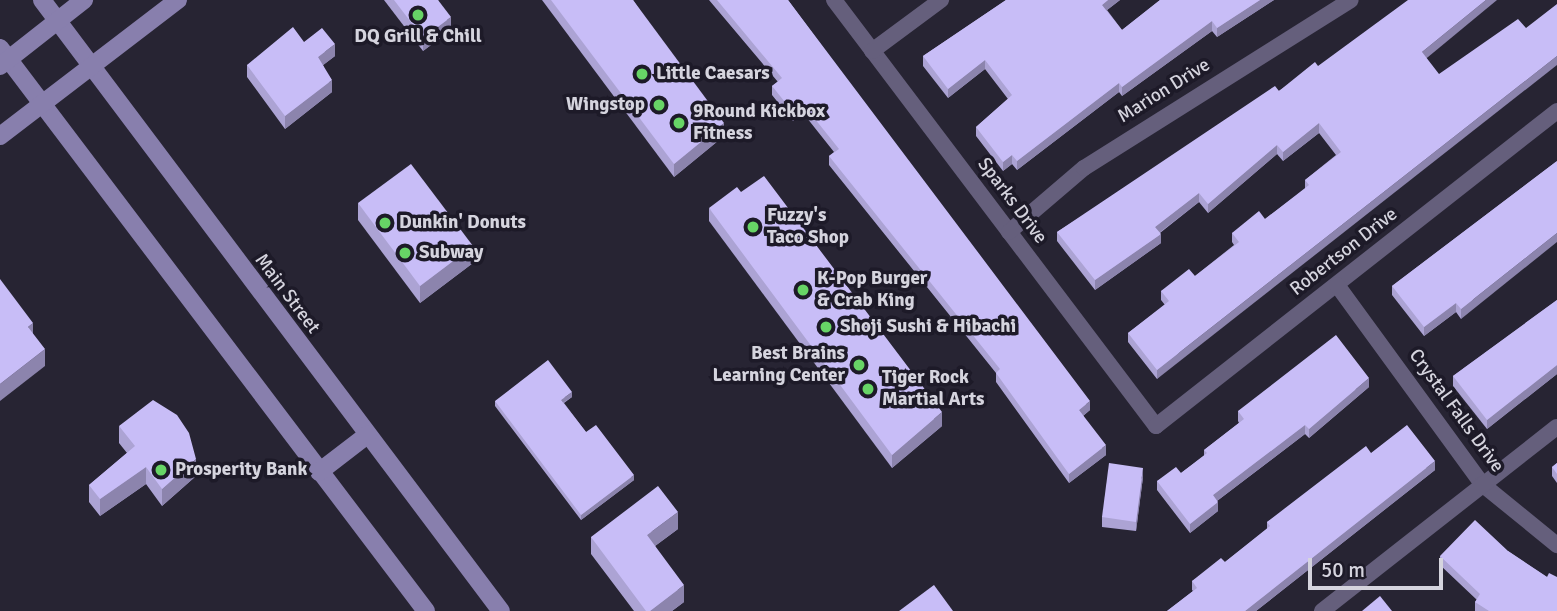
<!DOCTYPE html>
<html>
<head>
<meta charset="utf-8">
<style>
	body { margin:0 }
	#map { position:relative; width:1557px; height:611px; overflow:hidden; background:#272433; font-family:Signika,sans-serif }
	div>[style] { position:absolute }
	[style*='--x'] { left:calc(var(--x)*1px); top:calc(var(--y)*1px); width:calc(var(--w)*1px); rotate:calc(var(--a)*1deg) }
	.minor>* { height:16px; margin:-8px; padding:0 8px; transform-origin:8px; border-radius:8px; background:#655f7c }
	.secondary>* { height:18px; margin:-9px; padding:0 9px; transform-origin:9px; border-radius:9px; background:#887fad }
	.wall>* { inset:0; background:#aca3d4 }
	.shaded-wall>* { inset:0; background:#8c84ad }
	.building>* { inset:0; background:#c8bdf7 }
	.dots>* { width:19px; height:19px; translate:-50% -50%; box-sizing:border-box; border:4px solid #1d1a28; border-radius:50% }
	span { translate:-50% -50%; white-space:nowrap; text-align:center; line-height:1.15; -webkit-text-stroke:7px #1d1a28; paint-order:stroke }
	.poi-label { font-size:19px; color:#d5d4de; font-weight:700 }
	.left { translate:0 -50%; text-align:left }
	.right { translate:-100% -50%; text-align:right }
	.street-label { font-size:19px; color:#d5d4de }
	.scale { position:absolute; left:1308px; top:558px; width:135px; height:32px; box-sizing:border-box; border:4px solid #d5d4de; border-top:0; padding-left:9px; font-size:21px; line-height:24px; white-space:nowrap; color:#d5d4de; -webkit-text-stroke:5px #1d1a28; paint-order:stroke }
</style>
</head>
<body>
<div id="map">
	<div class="minor">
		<div style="--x:834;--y:0;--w:534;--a:52.92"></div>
		<div style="--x:1156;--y:426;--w:510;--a:-38.15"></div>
		<div style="--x:872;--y:51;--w:86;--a:-36.5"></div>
		<div style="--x:1009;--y:232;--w:99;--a:-40.5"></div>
		<div style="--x:1084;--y:168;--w:315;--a:-32.2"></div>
		<div style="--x:1337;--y:285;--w:246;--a:53.9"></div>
		<div style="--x:1482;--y:484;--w:97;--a:39.1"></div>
		<div style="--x:1322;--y:611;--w:298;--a:-38.1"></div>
	</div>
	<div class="secondary">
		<div style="--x:42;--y:0;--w:764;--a:53.09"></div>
		<div style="--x:0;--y:48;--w:706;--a:52.89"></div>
		<div style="--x:0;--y:66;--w:107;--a:-38.2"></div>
		<div style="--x:0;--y:136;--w:224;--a:-37.4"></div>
		<div style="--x:319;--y:472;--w:61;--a:-37.6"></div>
	</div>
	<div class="wall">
		<div style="clip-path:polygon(384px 0,438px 0,451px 30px,423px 51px)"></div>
		<div style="clip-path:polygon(542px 0,633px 0,724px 136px,674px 177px)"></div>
		<div style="clip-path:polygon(709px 0,788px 0,1090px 410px,1083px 416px,1106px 455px,1069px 483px,996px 382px,996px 373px,829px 165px,829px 156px,834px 152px,803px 113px,793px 121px,772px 95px,772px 86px,778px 82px)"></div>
		<div style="clip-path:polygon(1006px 0,1120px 0,1107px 10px,1122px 30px,1160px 0,1274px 0,1217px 37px,1212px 31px,1122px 96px,1119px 92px,1017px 170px,1012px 164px,1003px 171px,976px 136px,976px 127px,1008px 99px,985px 69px,948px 98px,923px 66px,923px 56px)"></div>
		<div style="clip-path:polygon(304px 42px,335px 56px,323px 65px,332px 92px,285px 129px,247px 77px,247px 65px)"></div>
		<div style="clip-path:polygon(1426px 58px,1157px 379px,1128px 342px,1128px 333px,1165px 305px,1161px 300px,1161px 291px,1195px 276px,1234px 245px,1232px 242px,1232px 233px,1265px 219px,1305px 189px,1305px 180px,1336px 155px,1319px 133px,1283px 161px,1277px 154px,1208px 213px,1199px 202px,1160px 233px,1161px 243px,1095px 290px,1057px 241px,1057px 232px,1318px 66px)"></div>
		<div style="clip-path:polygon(1557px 161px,1461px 319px,1456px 312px,1424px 336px,1392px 295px,1392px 286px)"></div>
		<div style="clip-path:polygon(358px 203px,473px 263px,420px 303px,358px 220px)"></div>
		<div style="clip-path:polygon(709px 208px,942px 426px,892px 468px,709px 221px)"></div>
		<div style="clip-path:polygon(1557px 300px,1557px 374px,1487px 429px,1453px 386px,1453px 376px)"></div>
		<div style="clip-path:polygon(1369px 387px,1309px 438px,1305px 434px,1217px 501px,1218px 511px,1190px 533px,1157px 490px,1157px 481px,1181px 473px,1204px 456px,1204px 450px,1239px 423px,1238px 421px,1238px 411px)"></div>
		<div style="clip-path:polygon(572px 397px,564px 403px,586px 432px,634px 480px,581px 520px,495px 406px,495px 401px)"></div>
		<div style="clip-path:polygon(119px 426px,196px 476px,162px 506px,146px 484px,100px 516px,89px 502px,89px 485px,127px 453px,119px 443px)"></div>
		<div style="clip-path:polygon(1371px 453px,1435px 470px,1256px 611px,1167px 611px,1193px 591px,1192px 590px,1192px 581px,1225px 562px,1267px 529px,1267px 522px)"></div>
		<div style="clip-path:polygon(1557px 463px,1557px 483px,1552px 476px,1552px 467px)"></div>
		<div style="clip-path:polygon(1143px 477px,1136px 531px,1102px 527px,1102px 517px)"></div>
		<div style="clip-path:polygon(678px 529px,655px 546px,684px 602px,672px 611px,634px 611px,591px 554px,591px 537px)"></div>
		<div style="clip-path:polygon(1508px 551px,1547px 577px,1557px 611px,1475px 611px,1475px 602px,1477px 600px,1440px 565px,1440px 556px)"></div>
	</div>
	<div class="shaded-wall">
		<div style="clip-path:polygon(1108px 0,1120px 0,1102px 14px,1102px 5px)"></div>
		<div style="clip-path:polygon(1260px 0,1274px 0,1217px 37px,1217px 28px)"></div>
		<div style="clip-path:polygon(1486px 0,1497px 0,1422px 62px,1422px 52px)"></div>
		<div style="clip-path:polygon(451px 17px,451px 30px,423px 51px,423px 38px)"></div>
		<div style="clip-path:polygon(1212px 21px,1212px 31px,1122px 96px,1122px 87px)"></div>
		<div style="clip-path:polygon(335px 44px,335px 56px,318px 69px,318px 57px)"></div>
		<div style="clip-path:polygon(1557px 56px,1557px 65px,1157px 379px,1157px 370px)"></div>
		<div style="clip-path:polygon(985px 60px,985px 69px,948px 98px,948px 89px)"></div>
		<div style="clip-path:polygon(332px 80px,332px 92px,285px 129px,285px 116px)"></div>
		<div style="clip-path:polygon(1119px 83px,1119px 92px,1017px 170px,1017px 161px)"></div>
		<div style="clip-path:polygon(803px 104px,803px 113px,793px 121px,793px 112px)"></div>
		<div style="clip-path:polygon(724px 123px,724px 136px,674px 177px,674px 164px)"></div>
		<div style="clip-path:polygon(1319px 123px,1319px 133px,1283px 161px,1283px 152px)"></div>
		<div style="clip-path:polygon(1277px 145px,1277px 154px,1208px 213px,1208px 204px)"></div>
		<div style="clip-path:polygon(1012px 155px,1012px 164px,1003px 171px,1003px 162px)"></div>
		<div style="clip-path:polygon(1199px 193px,1199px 202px,1155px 236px,1155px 227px)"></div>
		<div style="clip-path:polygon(1557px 233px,1557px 242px,1461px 319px,1461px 309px)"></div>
		<div style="clip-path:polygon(1161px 234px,1161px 243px,1095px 290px,1095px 280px)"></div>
		<div style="clip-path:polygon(473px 246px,473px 263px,420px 303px,420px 286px)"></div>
		<div style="clip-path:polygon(1456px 303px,1456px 312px,1424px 336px,1424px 327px)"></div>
		<div style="clip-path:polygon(33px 323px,33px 340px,28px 327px)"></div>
		<div style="clip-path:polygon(45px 349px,45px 366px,0 401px,0 384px)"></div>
		<div style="clip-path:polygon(1557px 365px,1557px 374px,1487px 429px,1487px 420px)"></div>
		<div style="clip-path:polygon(1369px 378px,1369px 387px,1309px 438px,1309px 429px)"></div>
		<div style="clip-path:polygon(572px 392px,572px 397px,561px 404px,561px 400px)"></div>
		<div style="clip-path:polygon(1090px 401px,1090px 410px,1079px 419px,1079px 410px)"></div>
		<div style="clip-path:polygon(942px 412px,942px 426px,892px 468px,892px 455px)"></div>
		<div style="clip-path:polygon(1305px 425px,1305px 434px,1213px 504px,1213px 495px)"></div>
		<div style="clip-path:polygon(1106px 445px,1106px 455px,1069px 483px,1069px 474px)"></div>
		<div style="clip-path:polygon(196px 459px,196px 476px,162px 506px,162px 489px)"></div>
		<div style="clip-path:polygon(1435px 461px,1435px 470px,1256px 611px,1245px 611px)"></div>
		<div style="clip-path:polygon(146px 467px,146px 484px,100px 516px,100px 499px)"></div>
		<div style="clip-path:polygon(1143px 468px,1143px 477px,1136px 531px,1136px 522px)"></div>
		<div style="clip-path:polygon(634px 475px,634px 480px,581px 520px,581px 515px)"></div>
		<div style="clip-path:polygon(1218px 502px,1218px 511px,1190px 533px,1190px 524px)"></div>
		<div style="clip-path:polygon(678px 512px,678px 529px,647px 552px,647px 535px)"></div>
		<div style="clip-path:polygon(684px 585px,684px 602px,672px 611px,650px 611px)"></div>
	</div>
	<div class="building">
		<div style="clip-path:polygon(394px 0,438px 0,451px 17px,423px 38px)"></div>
		<div style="clip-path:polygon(551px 0,633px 0,724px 123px,674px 164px)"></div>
		<div style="clip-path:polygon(717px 0,788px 0,1090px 401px,1079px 410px,1106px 445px,1069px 474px,996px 373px,1000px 369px,829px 156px,839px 149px,803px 104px,793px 112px,772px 86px,782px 78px)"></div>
		<div style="clip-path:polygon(1006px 0,1108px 0,1102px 5px,1122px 30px,1160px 0,1260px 0,1217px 28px,1212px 21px,1122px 87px,1119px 83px,1017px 161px,1012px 155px,1003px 162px,976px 127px,1012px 95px,985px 60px,948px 89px,923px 56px)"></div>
		<div style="clip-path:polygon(1408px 0,1486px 0,1422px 52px,1439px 74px,1518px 19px,1526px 28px,1557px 4px,1557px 56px,1157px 370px,1128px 333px,1169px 301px,1161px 291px,1189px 269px,1195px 276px,1239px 242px,1232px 233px,1259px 211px,1265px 219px,1309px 185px,1305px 180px,1341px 152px,1319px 123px,1283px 152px,1277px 145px,1208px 204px,1199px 193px,1155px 227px,1161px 234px,1095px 280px,1057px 232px,1275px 86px,1279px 91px,1315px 62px,1318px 66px)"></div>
		<div style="clip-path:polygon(293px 27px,304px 42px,322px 28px,335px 44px,318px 57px,332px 80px,285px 116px,247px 65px)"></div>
		<div style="clip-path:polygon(1557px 161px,1557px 233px,1461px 309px,1456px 303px,1424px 327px,1392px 286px)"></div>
		<div style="clip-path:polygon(411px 164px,473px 246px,420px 286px,358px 203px)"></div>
		<div style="clip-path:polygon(764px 176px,942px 412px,892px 455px,709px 208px,737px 187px,741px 192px)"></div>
		<div style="clip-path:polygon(0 279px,33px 323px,28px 327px,45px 349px,0 384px)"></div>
		<div style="clip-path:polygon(1557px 300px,1557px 365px,1487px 420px,1453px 376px)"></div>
		<div style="clip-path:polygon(1336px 335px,1369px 378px,1309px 429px,1305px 425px,1213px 495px,1218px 502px,1190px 524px,1157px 481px,1176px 467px,1181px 473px,1207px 453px,1204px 450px,1244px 419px,1238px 411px)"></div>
		<div style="clip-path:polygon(548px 360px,572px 392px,561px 400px,586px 432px,596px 425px,634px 475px,581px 515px,495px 401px)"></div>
		<div style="clip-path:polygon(153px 400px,177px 415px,189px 433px,196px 459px,162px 489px,146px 467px,100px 499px,89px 485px,135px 446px,119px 426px)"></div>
		<div style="clip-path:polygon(1407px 425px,1435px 461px,1245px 611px,1167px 611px,1197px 588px,1192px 581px,1221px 558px,1225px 562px,1270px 526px,1267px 522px,1366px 446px,1371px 453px)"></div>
		<div style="clip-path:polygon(1109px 463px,1143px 468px,1136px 522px,1102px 517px)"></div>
		<div style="clip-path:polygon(1557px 463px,1557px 474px,1552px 467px)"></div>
		<div style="clip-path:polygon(658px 486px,678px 512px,647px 535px,684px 585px,650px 611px,646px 611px,591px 537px)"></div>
		<div style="clip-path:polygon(1475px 520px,1508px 551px,1547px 577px,1549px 573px,1557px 577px,1557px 611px,1489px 611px,1475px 602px,1480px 594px,1440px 556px)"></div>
		<div style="clip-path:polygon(934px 585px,953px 611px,899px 611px)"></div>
		<div style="clip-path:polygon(1380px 596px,1392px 611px,1362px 611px)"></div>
	</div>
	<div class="dots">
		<div style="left:418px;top:15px;background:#67d466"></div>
		<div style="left:642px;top:74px;background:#67d466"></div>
		<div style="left:659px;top:105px;background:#67d466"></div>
		<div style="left:679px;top:123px;background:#67d466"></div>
		<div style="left:385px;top:223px;background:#67d466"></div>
		<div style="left:753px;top:227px;background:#67d466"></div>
		<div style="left:405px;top:253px;background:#67d466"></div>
		<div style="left:803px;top:290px;background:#67d466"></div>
		<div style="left:826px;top:327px;background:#67d466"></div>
		<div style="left:859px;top:365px;background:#67d466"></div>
		<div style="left:868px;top:389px;background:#67d466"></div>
		<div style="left:161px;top:470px;background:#67d466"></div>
	</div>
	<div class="poi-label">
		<span style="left:418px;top:37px">DQ Grill &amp; Chill</span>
		<span class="left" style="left:656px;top:74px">Little Caesars</span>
		<span class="right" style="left:645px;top:105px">Wingstop</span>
		<span class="left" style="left:693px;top:123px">9Round Kickbox<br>Fitness</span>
		<span class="left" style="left:767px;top:227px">Fuzzy's<br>Taco Shop</span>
		<span class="left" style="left:399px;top:223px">Dunkin' Donuts</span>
		<span class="left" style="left:419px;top:253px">Subway</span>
		<span class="left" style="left:817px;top:290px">K-Pop Burger<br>&amp; Crab King</span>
		<span class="left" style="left:840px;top:327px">Shoji Sushi &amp; Hibachi</span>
		<span class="right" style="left:845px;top:365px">Best Brains<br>Learning Center</span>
		<span class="left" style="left:882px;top:389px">Tiger Rock<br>Martial Arts</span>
		<span class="left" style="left:175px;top:470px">Prosperity Bank</span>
	</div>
	<div class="street-label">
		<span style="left:1164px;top:91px;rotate:-32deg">Marion Drive</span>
		<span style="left:1012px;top:201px;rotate:53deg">Sparks Drive</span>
		<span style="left:1344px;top:252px;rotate:-38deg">Robertson Drive</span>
		<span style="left:287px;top:294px;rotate:53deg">Main Street</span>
		<span style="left:1456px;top:411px;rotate:54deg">Crystal Falls Drive</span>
	</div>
	<div class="scale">50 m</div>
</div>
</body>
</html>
